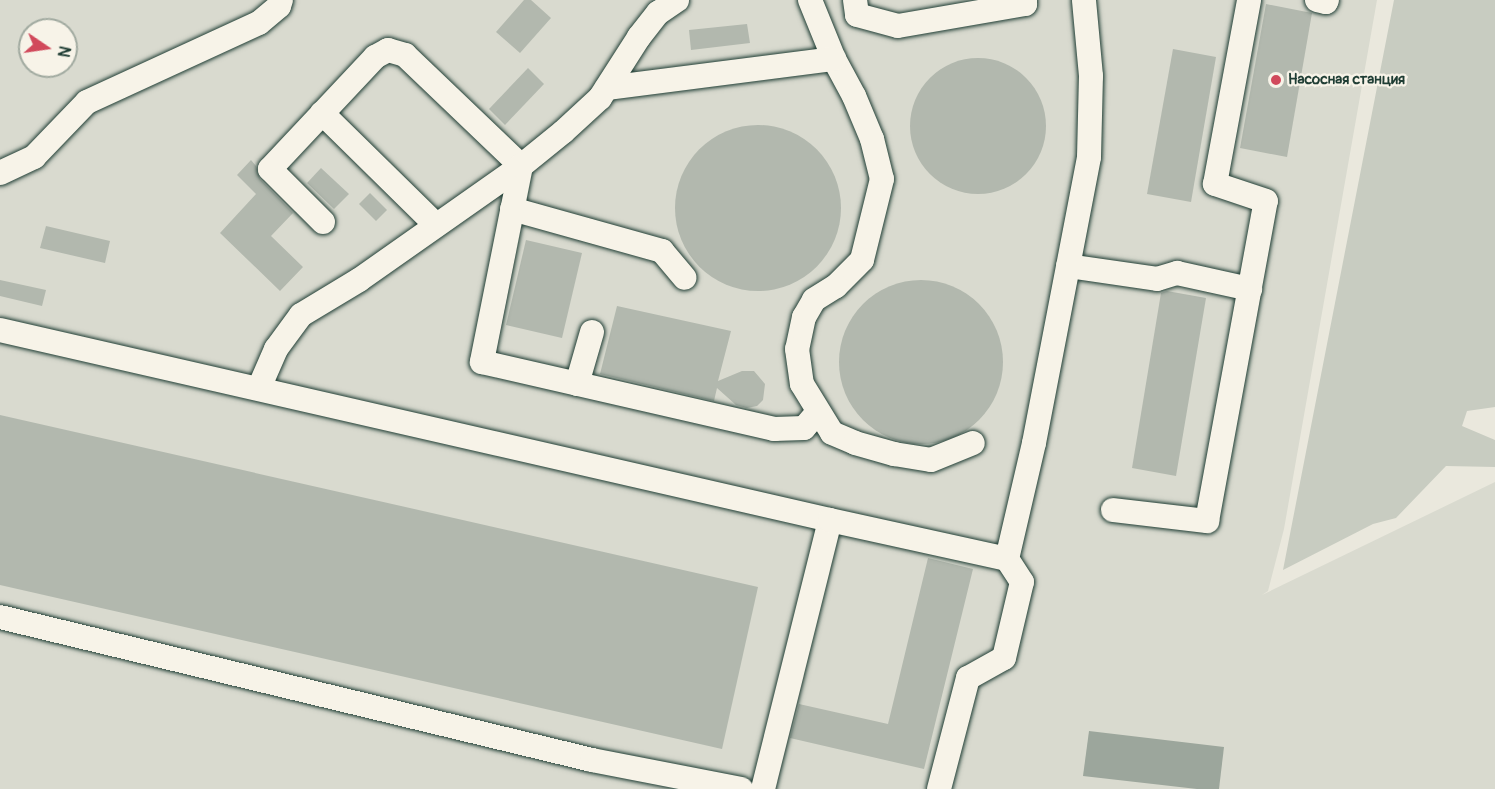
<!DOCTYPE html>
<html>
<head>
<meta charset="utf-8">
<style>
	body { margin:0 }
	#map { position:relative; width:1495px; height:789px; overflow:hidden; background:#eae8dd; font-family:Pangolin,sans-serif }
	div>[style] { position:absolute }
	[style*='--x'] { left:calc(var(--x)*1px); top:calc(var(--y)*1px); width:calc(var(--w)*1px); rotate:calc(var(--a)*1deg) }
	.built>* { inset:0; background:#d9dacf }
	.green>* { inset:0; background:#c8ccc1 }
	.water>* { inset:0; background:#9ca69c }
	.building>* { inset:0; background:#b2b8ae }
	.round { border-radius:50% }
	.roads { filter:drop-shadow(0 0 2px #1f3d34) drop-shadow(0 0 2px #1f3d34) }
	.minor>* { height:24px; margin:-12px; padding:0 12px; transform-origin:12px; border-radius:12px; background:#f7f3e8 }
	.dots>* { width:16px; height:16px; translate:-50% -50%; box-sizing:border-box; border:3px solid #f7f3e8; border-radius:50% }
	span { translate:-50% -50%; white-space:nowrap; text-align:center; line-height:1.15; -webkit-text-stroke:4.5px #f7f3e8; paint-order:stroke }
	.poi-label { font-size:15px; color:#1f3d34; font-weight:700 }
	.left { translate:0 -50%; text-align:left }
	.north { position:absolute; left:18px; top:18px; width:60px; height:60px; box-sizing:border-box; background:#f7f3e8; border:2px solid #a1aaa0; border-radius:50%; rotate:103deg; font-size:16px; font-weight:700; line-height:24px; text-align:center; color:#1f3d34 }
	.north::after { content:''; display:block; margin:auto; width:21px; height:27px; background:#d1495b; clip-path:polygon(50% 0,100% 100%,50% 72%,0 100%) }
</style>
</head>
<body>
<div id="map">
	<div class="built">
		<div style="clip-path:polygon(evenodd,0 0,1377px 0,1284px 529px,1268px 591px,1262px 595px,1495px 482px,1495px 789px,0 789px,0 0,30px 30px,66px 30px,66px 66px,30px 66px,30px 30px)"></div>
	</div>
	<div class="green">
		<div style="clip-path:polygon(1394px 0,1495px 0,1495px 407px,1467px 411px,1462px 426px,1495px 440px,1495px 467px,1446px 466px,1396px 518px,1373px 524px,1283px 570px)"></div>
	</div>
	<div class="water">
		<div style="clip-path:polygon(1089px 731px,1224px 747px,1219px 789px,1197px 789px,1083px 776px)"></div>
	</div>
	<div class="building">
		<div style="clip-path:polygon(524px 0,531px 0,551px 18px,520px 53px,496px 32px)"></div>
		<div style="clip-path:polygon(1266px 4px,1312px 13px,1287px 157px,1240px 148px)"></div>
		<div style="clip-path:polygon(747px 24px,750px 43px,691px 50px,689px 30px)"></div>
		<div style="clip-path:polygon(1173px 49px,1216px 57px,1191px 202px,1147px 194px)"></div>
		<div class="round" style="left:910px;top:58px;width:136px;height:136px"></div>
		<div style="clip-path:polygon(528px 68px,544px 84px,505px 125px,489px 109px)"></div>
		<div class="round" style="left:675px;top:125px;width:166px;height:166px"></div>
		<div style="clip-path:polygon(251px 160px,256px 166px,260px 179px,293px 213px,271px 236px,303px 267px,280px 291px,220px 233px,256px 194px,237px 175px)"></div>
		<div style="clip-path:polygon(321px 168px,349px 194px,334px 209px,307px 183px)"></div>
		<div style="clip-path:polygon(370px 193px,387px 210px,376px 221px,359px 204px)"></div>
		<div style="clip-path:polygon(46px 226px,110px 241px,105px 263px,40px 248px)"></div>
		<div style="clip-path:polygon(526px 240px,582px 253px,562px 338px,506px 325px)"></div>
		<div style="clip-path:polygon(0 280px,46px 290px,42px 306px,0 296px)"></div>
		<div class="round" style="left:839px;top:280px;width:164px;height:164px"></div>
		<div style="clip-path:polygon(1167px 291px,1206px 298px,1176px 476px,1132px 468px,1161px 293px)"></div>
		<div style="clip-path:polygon(617px 306px,731px 331px,718px 381px,742px 371px,754px 371px,765px 384px,763px 400px,757px 406px,747px 408px,736px 405px,717px 388px,714px 401px,600px 374px)"></div>
		<div style="clip-path:polygon(0 415px,758px 587px,722px 749px,0 585px)"></div>
		<div style="clip-path:polygon(928px 558px,973px 569px,924px 769px,790px 738px,799px 704px,888px 724px)"></div>
	</div>
	<div class="roads">
		<div class="minor">
			<div style="--x:810;--y:0;--w:64;--a:67.9"></div>
			<div style="--x:834;--y:59;--w:42;--a:61.6"></div>
			<div style="--x:854;--y:96;--w:47;--a:67.3"></div>
			<div style="--x:872;--y:139;--w:41;--a:76"></div>
			<div style="--x:882;--y:179;--w:83;--a:103.9"></div>
			<div style="--x:862;--y:260;--w:37;--a:135"></div>
			<div style="--x:836;--y:286;--w:26;--a:148"></div>
			<div style="--x:814;--y:300;--w:20;--a:120"></div>
			<div style="--x:804;--y:317;--w:33;--a:102"></div>
			<div style="--x:797;--y:349;--w:35;--a:82"></div>
			<div style="--x:802;--y:384;--w:57;--a:58.5"></div>
			<div style="--x:832;--y:433;--w:25;--a:23"></div>
			<div style="--x:855;--y:443;--w:41;--a:15.8"></div>
			<div style="--x:894;--y:454;--w:37;--a:9"></div>
			<div style="--x:931;--y:460;--w:45;--a:-22"></div>
			<div style="--x:855;--y:0;--w:15;--a:82"></div>
			<div style="--x:857;--y:15;--w:42;--a:15"></div>
			<div style="--x:898;--y:26;--w:129;--a:-9.8"></div>
			<div style="--x:1025;--y:4;--w:4;--a:-90"></div>
			<div style="--x:1317;--y:0;--w:9;--a:13"></div>
			<div style="--x:1326;--y:2;--w:2;--a:-63"></div>
			<div style="--x:607;--y:88;--w:229;--a:-7.3"></div>
			<div style="--x:322;--y:113;--w:160;--a:44.5"></div>
			<div style="--x:0;--y:173;--w:38;--a:-25"></div>
			<div style="--x:34;--y:157;--w:76;--a:-46.1"></div>
			<div style="--x:87;--y:102;--w:189;--a:-24.7"></div>
			<div style="--x:259;--y:23;--w:26;--a:-40"></div>
			<div style="--x:279;--y:6;--w:6;--a:-72"></div>
			<div style="--x:512;--y:209;--w:156;--a:15.6"></div>
			<div style="--x:662;--y:251;--w:35;--a:50"></div>
			<div style="--x:323;--y:222;--w:75;--a:-135"></div>
			<div style="--x:270;--y:169;--w:154;--a:-46.8"></div>
			<div style="--x:375;--y:57;--w:15;--a:-28"></div>
			<div style="--x:388;--y:50;--w:18;--a:16"></div>
			<div style="--x:405;--y:55;--w:161;--a:43.7"></div>
			<div style="--x:521;--y:166;--w:200;--a:101.3"></div>
			<div style="--x:482;--y:362;--w:300;--a:12.9"></div>
			<div style="--x:774;--y:429;--w:30;--a:-2"></div>
			<div style="--x:804;--y:428;--w:20;--a:-49"></div>
			<div style="--x:1068;--y:266;--w:90;--a:8.3"></div>
			<div style="--x:1157;--y:279;--w:21;--a:-17"></div>
			<div style="--x:1177;--y:273;--w:75;--a:12.4"></div>
			<div style="--x:0;--y:330;--w:851;--a:12.89"></div>
			<div style="--x:577;--y:384;--w:54;--a:-73.9"></div>
			<div style="--x:259;--y:388;--w:43;--a:-66.4"></div>
			<div style="--x:276;--y:349;--w:42;--a:-53.7"></div>
			<div style="--x:301;--y:315;--w:68;--a:-31.1"></div>
			<div style="--x:359;--y:280;--w:198;--a:-35.1"></div>
			<div style="--x:521;--y:166;--w:54;--a:-39"></div>
			<div style="--x:563;--y:132;--w:50;--a:-42.6"></div>
			<div style="--x:600;--y:98;--w:72;--a:-57.4"></div>
			<div style="--x:639;--y:37;--w:31;--a:-52"></div>
			<div style="--x:658;--y:13;--w:23;--a:-34"></div>
			<div style="--x:1113;--y:510;--w:95;--a:6.7"></div>
			<div style="--x:1207;--y:521;--w:325;--a:-79.6"></div>
			<div style="--x:1266;--y:201;--w:54;--a:-161.6"></div>
			<div style="--x:1215;--y:184;--w:187;--a:-79.5"></div>
			<div style="--x:0;--y:617;--w:609;--a:13.58"></div>
			<div style="--x:592;--y:760;--w:152;--a:11"></div>
			<div style="--x:763;--y:789;--w:277;--a:-76"></div>
			<div style="--x:830;--y:520;--w:181;--a:12.4"></div>
			<div style="--x:939;--y:789;--w:115;--a:-75.4"></div>
			<div style="--x:968;--y:678;--w:41;--a:-29.1"></div>
			<div style="--x:1004;--y:658;--w:78;--a:-76.7"></div>
			<div style="--x:1022;--y:582;--w:27;--a:-123"></div>
			<div style="--x:1007;--y:559;--w:119;--a:-76.9"></div>
			<div style="--x:1034;--y:443;--w:291;--a:-79.1"></div>
			<div style="--x:1089;--y:157;--w:81;--a:-88.6"></div>
			<div style="--x:1091;--y:76;--w:76;--a:-95.3"></div>
		</div>
	</div>
	<div class="dots">
		<div style="left:1276px;top:80px;background:#d1495b"></div>
	</div>
	<div class="poi-label">
		<span class="left" style="left:1288px;top:80px">Насосная станция</span>
	</div>
	<div class="north">N</div>
</div>
</body>
</html>
